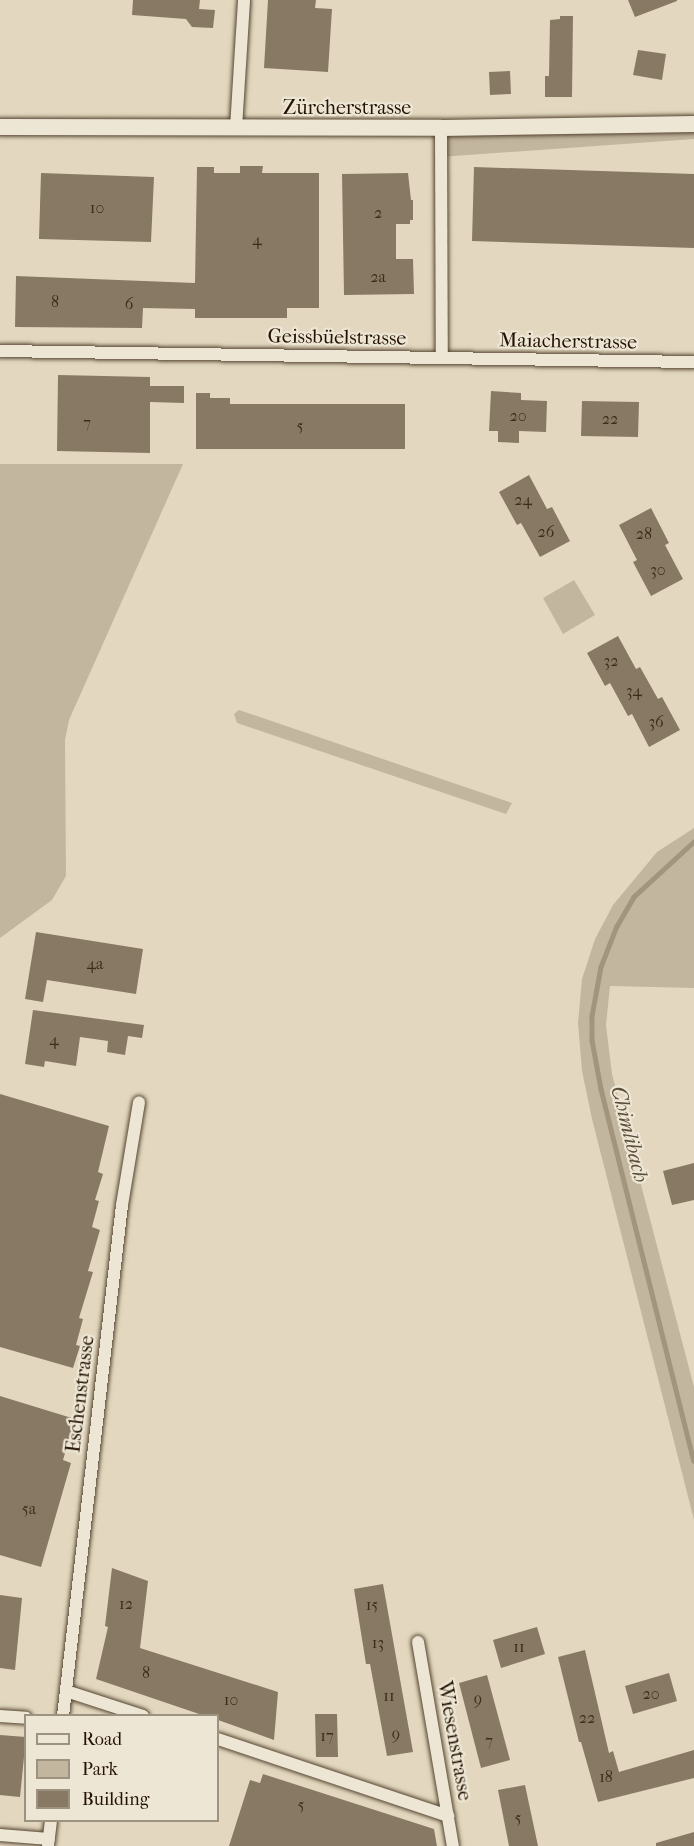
<!DOCTYPE html>
<html>
<head>
<meta charset="utf-8">
<style>
	body { margin:0 }
	#map { position:relative; width:694px; height:1846px; overflow:hidden; background:#e3d8bf; font-family:"IM FELL French Canon",serif }
	div>[style] { position:absolute }
	[style*='--x'] { left:calc(var(--x)*1px); top:calc(var(--y)*1px); width:calc(var(--w)*1px); rotate:calc(var(--a)*1deg) }
	.green>* { inset:0; background:#c3b69f }
	.stream>* { height:4.5px; margin:-2.25px; padding:0 2.25px; transform-origin:2.25px; border-radius:2.25px; background:#a2957e }
	.building>* { inset:0; background:#887964 }
	.roads { filter:drop-shadow(0 0 2px #544430) drop-shadow(0 0 2px #544430) }
	.minor>* { height:12px; margin:-6px; padding:0 6px; transform-origin:6px; border-radius:6px; background:#ede6d5 }
	.secondary>* { height:16px; margin:-8px; padding:0 8px; transform-origin:8px; border-radius:8px; background:#ede6d5 }
	span { translate:-50% -50%; white-space:nowrap; text-align:center; line-height:1.15; -webkit-text-stroke:4.5px #ede6d5; paint-order:stroke }
	.number-label { font-size:16px; color:#3e2c1a }
	.number-label span { -webkit-text-stroke-width:0 }
	.street-label { font-size:20px; color:#251201 }
	.water-label { font-size:21px; color:#5d4d39; font-style:italic }
	.legend { position:absolute; left:24px; top:1714px; width:195px; height:108px; box-sizing:border-box; background:#ede6d5; border:2px solid #9d9180; margin:0; padding:8px 10px; list-style:none; font-size:18px; color:#251201 }
	.legend li { display:flex; align-items:center; gap:12px; height:30px }
	.legend b { width:30px; border:2px solid #9d9180 }
</style>
</head>
<body>
<div id="map">
	<div class="green">
		<div style="clip-path:polygon(694px 124px,694px 139px,440px 157px,441px 128px)"></div>
		<div style="clip-path:polygon(0 464px,183px 464px,69px 720px,65px 740px,66px 876px,52px 900px,0 938px)"></div>
		<div style="clip-path:polygon(574px 580px,595px 615px,563px 634px,543px 598px)"></div>
		<div style="clip-path:polygon(239px 710px,512px 803px,506px 814px,237px 723px,234px 714px)"></div>
		<div style="clip-path:polygon(694px 828px,694px 988px,610px 986px,606px 1025px,612px 1074px,694px 1387px,694px 1520px,592px 1119px,582px 1071px,578px 1023px,582px 979px,595px 939px,613px 905px,657px 852px)"></div>
	</div>
	<div class="stream">
		<div style="--x:694;--y:842;--w:81;--a:137.5"></div>
		<div style="--x:634;--y:897;--w:34;--a:120"></div>
		<div style="--x:617;--y:926;--w:44;--a:111.3"></div>
		<div style="--x:601;--y:967;--w:50;--a:100.4"></div>
		<div style="--x:592;--y:1016;--w:24;--a:90"></div>
		<div style="--x:592;--y:1040;--w:50;--a:79.6"></div>
		<div style="--x:601;--y:1089;--w:383;--a:76"></div>
	</div>
	<div class="building">
		<div style="clip-path:polygon(133px 0,200px 0,199px 9px,215px 10px,213px 28px,192px 27px,186px 19px,132px 15px)"></div>
		<div style="clip-path:polygon(268px 0,316px 0,315px 8px,332px 9px,328px 72px,264px 68px)"></div>
		<div style="clip-path:polygon(628px 0,677px 0,677px 1px,635px 17px)"></div>
		<div style="clip-path:polygon(560px 16px,573px 16px,572px 97px,545px 97px,545px 76px,549px 76px,550px 20px,560px 19px)"></div>
		<div style="clip-path:polygon(638px 50px,666px 54px,662px 80px,633px 75px)"></div>
		<div style="clip-path:polygon(510px 71px,511px 94px,490px 95px,489px 72px)"></div>
		<div style="clip-path:polygon(240px 166px,263px 166px,262px 173px,319px 173px,319px 308px,287px 308px,287px 318px,195px 318px,195px 309px,143px 308px,142px 328px,15px 327px,16px 276px,195px 283px,197px 167px,214px 167px,214px 173px,240px 173px)"></div>
		<div style="clip-path:polygon(474px 167px,694px 174px,694px 248px,472px 241px)"></div>
		<div style="clip-path:polygon(41px 173px,154px 177px,151px 242px,39px 239px)"></div>
		<div style="clip-path:polygon(408px 173px,411px 200px,413px 200px,413px 220px,410px 220px,410px 224px,396px 224px,396px 259px,413px 259px,414px 294px,344px 295px,342px 174px)"></div>
		<div style="clip-path:polygon(58px 375px,150px 377px,150px 386px,184px 386px,184px 403px,150px 402px,150px 453px,57px 451px)"></div>
		<div style="clip-path:polygon(491px 391px,521px 393px,521px 400px,547px 401px,546px 432px,519px 431px,519px 443px,498px 442px,498px 431px,489px 431px)"></div>
		<div style="clip-path:polygon(196px 393px,210px 393px,210px 398px,230px 398px,230px 404px,405px 404px,405px 449px,196px 449px)"></div>
		<div style="clip-path:polygon(582px 401px,639px 402px,638px 437px,581px 436px)"></div>
		<div style="clip-path:polygon(529px 475px,547px 509px,552px 507px,570px 541px,540px 557px,521px 523px,517px 525px,499px 492px)"></div>
		<div style="clip-path:polygon(651px 508px,669px 543px,665px 545px,683px 579px,651px 596px,633px 562px,637px 560px,619px 525px)"></div>
		<div style="clip-path:polygon(618px 636px,636px 669px,640px 667px,658px 699px,662px 697px,680px 730px,649px 747px,632px 714px,628px 716px,610px 683px,605px 686px,587px 653px)"></div>
		<div style="clip-path:polygon(36px 932px,143px 949px,136px 994px,47px 980px,43px 1002px,25px 999px)"></div>
		<div style="clip-path:polygon(33px 1010px,144px 1025px,142px 1038px,128px 1036px,125px 1055px,107px 1052px,108px 1041px,80px 1037px,76px 1066px,45px 1061px,44px 1067px,25px 1064px)"></div>
		<div style="clip-path:polygon(0 1094px,109px 1126px,98px 1172px,103px 1174px,95px 1200px,99px 1201px,92px 1227px,100px 1230px,88px 1271px,93px 1272px,79px 1318px,83px 1319px,76px 1345px,80px 1346px,73px 1368px,0 1347px)"></div>
		<div style="clip-path:polygon(694px 1163px,694px 1200px,672px 1205px,663px 1171px)"></div>
		<div style="clip-path:polygon(0 1396px,75px 1419px,63px 1460px,71px 1463px,41px 1567px,0 1555px)"></div>
		<div style="clip-path:polygon(112px 1568px,148px 1581px,140px 1648px,278px 1692px,274px 1740px,218px 1720px,218px 1716px,205px 1716px,96px 1679px,108px 1627px,105px 1626px)"></div>
		<div style="clip-path:polygon(383px 1584px,413px 1752px,387px 1756px,370px 1664px,366px 1664px,354px 1589px)"></div>
		<div style="clip-path:polygon(0 1595px,22px 1598px,15px 1670px,0 1668px)"></div>
		<div style="clip-path:polygon(537px 1627px,545px 1654px,501px 1668px,493px 1640px)"></div>
		<div style="clip-path:polygon(585px 1650px,609px 1753px,613px 1751px,619px 1772px,694px 1750px,694px 1778px,598px 1802px,581px 1742px,579px 1742px,558px 1657px)"></div>
		<div style="clip-path:polygon(669px 1673px,677px 1701px,633px 1714px,625px 1686px)"></div>
		<div style="clip-path:polygon(487px 1675px,510px 1760px,481px 1768px,459px 1683px)"></div>
		<div style="clip-path:polygon(315px 1714px,337px 1714px,338px 1757px,316px 1757px)"></div>
		<div style="clip-path:polygon(0 1735px,26px 1737px,20px 1797px,0 1795px)"></div>
		<div style="clip-path:polygon(263px 1774px,434px 1829px,437px 1846px,229px 1846px,250px 1780px,260px 1783px)"></div>
		<div style="clip-path:polygon(525px 1785px,538px 1846px,509px 1846px,498px 1790px)"></div>
		<div style="clip-path:polygon(694px 1832px,694px 1846px,656px 1846px,656px 1843px)"></div>
	</div>
	<div class="roads">
		<div class="minor">
			<div style="--x:236;--y:128;--w:128;--a:-86.4"></div>
			<div style="--x:441;--y:128;--w:230;--a:89.8"></div>
			<div style="--x:0;--y:351;--w:694;--a:0.91"></div>
			<div style="--x:418;--y:1642;--w:207;--a:80.3"></div>
			<div style="--x:66;--y:1691;--w:81;--a:18"></div>
			<div style="--x:0;--y:1716;--w:26;--a:4"></div>
			<div style="--x:63;--y:1716;--w:514;--a:-83.41"></div>
			<div style="--x:122;--y:1205;--w:104;--a:-80.6"></div>
			<div style="--x:218;--y:1739;--w:243;--a:18.5"></div>
			<div style="--x:0;--y:1835;--w:49;--a:4.7"></div>
			<div style="--x:48;--y:1845;--w:25;--a:-83"></div>
		</div>
		<div class="secondary">
			<div style="--x:0;--y:127;--w:441;--a:0.1"></div>
			<div style="--x:441;--y:128;--w:253;--a:-0.9"></div>
		</div>
	</div>
	<div class="number-label">
		<span style="left:97px;top:208px">10</span>
		<span style="left:378px;top:213px">2</span>
		<span style="left:257px;top:240px">4</span>
		<span style="left:378px;top:277px">2a</span>
		<span style="left:55px;top:302px">8</span>
		<span style="left:129px;top:304px">6</span>
		<span style="left:518px;top:416px">20</span>
		<span style="left:610px;top:419px">22</span>
		<span style="left:87px;top:423px">7</span>
		<span style="left:300px;top:426px">5</span>
		<span style="left:523px;top:500px">24</span>
		<span style="left:546px;top:532px">26</span>
		<span style="left:644px;top:534px">28</span>
		<span style="left:658px;top:570px">30</span>
		<span style="left:611px;top:661px">32</span>
		<span style="left:634px;top:691px">34</span>
		<span style="left:656px;top:722px">36</span>
		<span style="left:95px;top:964px">4a</span>
		<span style="left:54px;top:1040px">4</span>
		<span style="left:29px;top:1509px">5a</span>
		<span style="left:126px;top:1604px">12</span>
		<span style="left:372px;top:1605px">15</span>
		<span style="left:378px;top:1643px">13</span>
		<span style="left:519px;top:1647px">11</span>
		<span style="left:146px;top:1673px">8</span>
		<span style="left:651px;top:1694px">20</span>
		<span style="left:389px;top:1696px">11</span>
		<span style="left:478px;top:1699px">9</span>
		<span style="left:231px;top:1700px">10</span>
		<span style="left:587px;top:1718px">22</span>
		<span style="left:396px;top:1734px">9</span>
		<span style="left:327px;top:1736px">17</span>
		<span style="left:489px;top:1741px">7</span>
		<span style="left:606px;top:1777px">18</span>
		<span style="left:301px;top:1805px">5</span>
		<span style="left:518px;top:1818px">5</span>
	</div>
	<div class="street-label">
		<span style="left:347px;top:107px">Zürcherstrasse</span>
		<span style="left:337px;top:337px;rotate:1deg">Geissbüelstrasse</span>
		<span style="left:568px;top:341px;rotate:1deg">Maiacherstrasse</span>
		<span style="left:80px;top:1394px;rotate:-83deg">Eschenstrasse</span>
		<span style="left:455px;top:1741px;rotate:80deg">Wiesenstrasse</span>
	</div>
	<div class="water-label">
		<span style="left:630px;top:1134px;rotate:76deg">Chimlibach</span>
	</div>
	<ul class="legend">
	<li><b style="height:8px;background:#ede6d5"></b>Road</li>
	<li><b style="height:16px;background:#c3b69f"></b>Park</li>
	<li><b style="height:16px;background:#887964"></b>Building</li>
	</ul>
</div>
</body>
</html>
